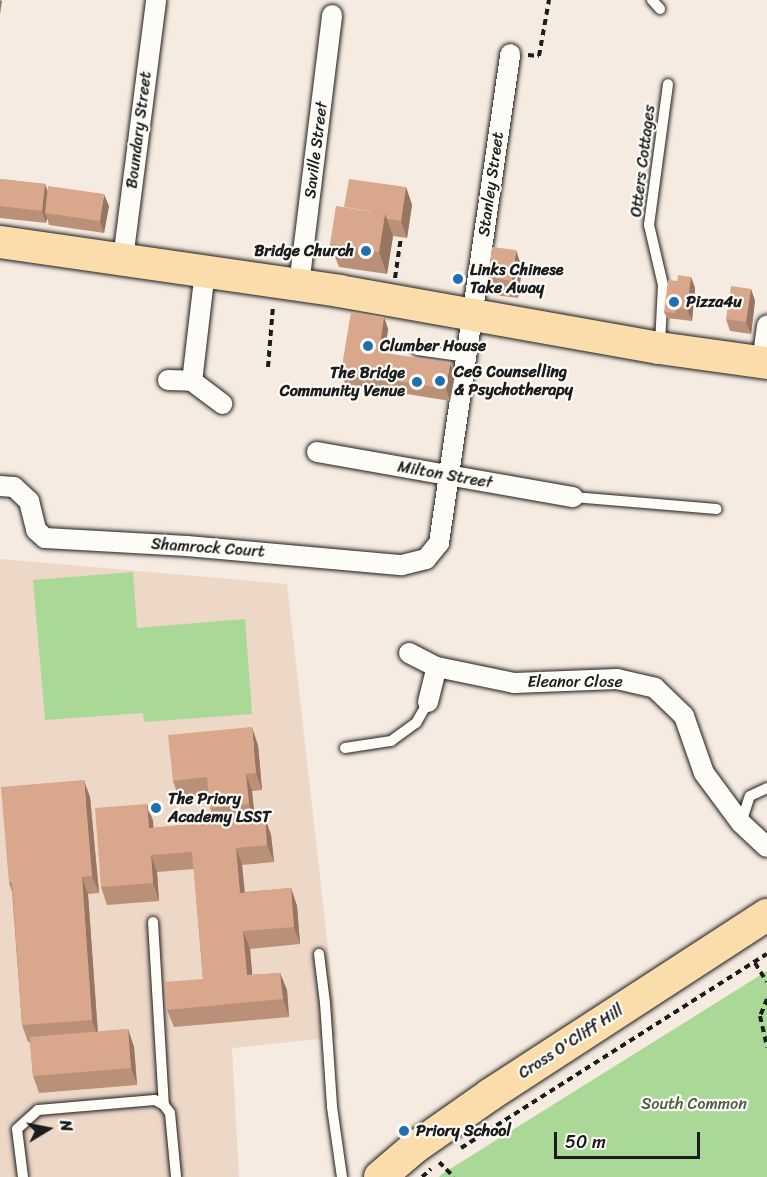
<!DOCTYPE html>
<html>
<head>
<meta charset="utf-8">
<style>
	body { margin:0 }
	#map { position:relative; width:767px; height:1177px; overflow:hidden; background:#f6ebe1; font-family:Sriracha,sans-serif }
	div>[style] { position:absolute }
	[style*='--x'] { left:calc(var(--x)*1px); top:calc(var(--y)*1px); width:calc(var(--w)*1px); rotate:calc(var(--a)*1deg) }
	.built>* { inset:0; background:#edd7c7 }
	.green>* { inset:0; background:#aad896 }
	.path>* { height:4px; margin-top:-2px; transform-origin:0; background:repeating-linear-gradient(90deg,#1c1c1c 0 6px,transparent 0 10.5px) }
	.roads { filter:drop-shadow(0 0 2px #1c1c1c) drop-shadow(0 0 2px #1c1c1c) }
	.service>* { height:10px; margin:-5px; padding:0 5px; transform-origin:5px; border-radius:5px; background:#fdfcf7 }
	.minor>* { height:20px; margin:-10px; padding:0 10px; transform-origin:10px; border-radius:10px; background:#fdfcf7 }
	.primary>* { height:32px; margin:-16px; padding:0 16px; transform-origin:16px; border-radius:16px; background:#fbddab }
	.wall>* { inset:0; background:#bb9078 }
	.shaded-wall>* { inset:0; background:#987561 }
	.building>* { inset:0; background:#d9a78b }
	.dots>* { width:16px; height:16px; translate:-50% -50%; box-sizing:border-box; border:3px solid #fdfcf7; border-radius:50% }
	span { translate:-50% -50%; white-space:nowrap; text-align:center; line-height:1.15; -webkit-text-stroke:4.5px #fdfcf7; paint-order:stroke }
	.street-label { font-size:16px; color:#1c1c1c }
	.poi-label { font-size:16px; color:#1c1c1c; font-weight:700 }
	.right { translate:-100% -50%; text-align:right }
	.left { translate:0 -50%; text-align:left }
	.park-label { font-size:16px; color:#4e5e47 }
	.north { position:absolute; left:18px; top:1099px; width:60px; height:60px; -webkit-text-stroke:4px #fdfcf7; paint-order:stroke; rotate:80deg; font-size:16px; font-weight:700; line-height:24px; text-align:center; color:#1c1c1c }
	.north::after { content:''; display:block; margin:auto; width:21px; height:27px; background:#1c1c1c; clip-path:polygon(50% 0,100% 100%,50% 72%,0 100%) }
	.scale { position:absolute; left:554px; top:1132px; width:146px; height:27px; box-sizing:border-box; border:3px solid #1c1c1c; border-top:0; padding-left:8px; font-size:18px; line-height:21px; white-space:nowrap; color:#1c1c1c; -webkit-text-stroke:4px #fdfcf7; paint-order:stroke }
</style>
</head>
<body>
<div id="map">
	<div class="built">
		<div style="clip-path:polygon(0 559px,287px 584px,338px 1037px,232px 1048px,239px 1177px,0 1177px)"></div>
	</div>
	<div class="green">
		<div style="clip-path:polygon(133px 572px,137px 628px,245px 619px,252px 714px,144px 722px,143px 713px,45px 720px,33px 580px)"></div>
		<div style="clip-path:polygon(767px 971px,767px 1177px,439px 1177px,442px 1174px)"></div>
	</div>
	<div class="path">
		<div style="--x:528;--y:55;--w:11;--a:5"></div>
		<div style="--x:539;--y:56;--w:57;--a:-79.9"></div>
		<div style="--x:395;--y:278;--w:41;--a:-81.7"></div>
		<div style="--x:268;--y:367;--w:61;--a:-85.3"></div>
		<div style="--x:755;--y:963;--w:22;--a:58"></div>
		<div style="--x:767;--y:999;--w:18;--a:112"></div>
		<div style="--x:760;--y:1016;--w:32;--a:77"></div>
		<div style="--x:461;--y:1148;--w:362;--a:-32.4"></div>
		<div style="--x:439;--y:1162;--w:21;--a:45"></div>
		<div style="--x:422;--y:1177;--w:12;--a:-42"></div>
	</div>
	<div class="roads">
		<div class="service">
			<div style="--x:652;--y:0;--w:12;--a:48"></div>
			<div style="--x:660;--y:344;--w:59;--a:-87.1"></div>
			<div style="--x:663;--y:285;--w:62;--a:-103.1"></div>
			<div style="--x:649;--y:225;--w:142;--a:-82.3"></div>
			<div style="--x:417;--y:350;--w:49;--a:8.1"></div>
			<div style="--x:573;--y:497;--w:144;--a:4.8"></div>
			<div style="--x:345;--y:748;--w:47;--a:-8.7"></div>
			<div style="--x:391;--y:741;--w:31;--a:-36"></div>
			<div style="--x:416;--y:723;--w:24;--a:-60"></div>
			<div style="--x:741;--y:823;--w:28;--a:-72"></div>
			<div style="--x:750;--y:796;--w:19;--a:-25"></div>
			<div style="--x:153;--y:922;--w:183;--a:86.6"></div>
			<div style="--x:319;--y:954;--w:49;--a:83"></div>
			<div style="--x:325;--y:1003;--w:104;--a:86.1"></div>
			<div style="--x:332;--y:1107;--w:71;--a:81.9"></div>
			<div style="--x:23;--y:1177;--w:48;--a:-97.1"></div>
			<div style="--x:17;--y:1129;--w:28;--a:-42"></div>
			<div style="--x:38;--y:1110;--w:117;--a:-4.9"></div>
			<div style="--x:155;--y:1100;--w:10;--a:29"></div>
			<div style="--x:164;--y:1105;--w:10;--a:53"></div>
			<div style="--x:170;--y:1113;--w:64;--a:84.6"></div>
		</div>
		<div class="minor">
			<div style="--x:123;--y:259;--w:261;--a:-82.7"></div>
			<div style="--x:205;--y:271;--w:111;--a:96.7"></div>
			<div style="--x:192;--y:381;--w:38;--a:37"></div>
			<div style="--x:299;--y:285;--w:272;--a:-83"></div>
			<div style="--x:762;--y:362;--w:37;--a:-82"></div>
			<div style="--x:168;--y:380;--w:24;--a:2"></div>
			<div style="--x:317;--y:452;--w:260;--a:10"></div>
			<div style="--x:0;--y:486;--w:14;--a:4"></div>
			<div style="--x:14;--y:487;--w:21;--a:43"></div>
			<div style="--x:29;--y:501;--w:30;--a:76"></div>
			<div style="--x:36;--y:530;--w:12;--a:42"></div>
			<div style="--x:45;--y:538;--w:142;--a:3.2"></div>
			<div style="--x:187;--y:546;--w:216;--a:5.1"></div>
			<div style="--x:402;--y:565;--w:25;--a:-14"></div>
			<div style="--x:426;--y:559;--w:21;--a:-51"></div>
			<div style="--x:439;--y:543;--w:494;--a:-81.7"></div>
			<div style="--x:409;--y:653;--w:31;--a:27"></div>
			<div style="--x:437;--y:667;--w:79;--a:11.7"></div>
			<div style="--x:514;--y:683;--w:103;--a:-2.2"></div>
			<div style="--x:617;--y:679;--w:39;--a:13"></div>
			<div style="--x:655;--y:688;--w:40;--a:44"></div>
			<div style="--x:684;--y:716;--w:60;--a:70.7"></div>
			<div style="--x:704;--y:773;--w:62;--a:53.5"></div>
			<div style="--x:741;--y:823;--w:35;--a:43"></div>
			<div style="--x:428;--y:702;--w:36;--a:-76"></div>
		</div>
		<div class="primary">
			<div style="--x:0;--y:242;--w:343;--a:8.2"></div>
			<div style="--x:339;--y:291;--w:325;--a:10.1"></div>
			<div style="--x:659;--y:348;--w:109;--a:7.9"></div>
			<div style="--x:380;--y:1177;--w:45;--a:-40.5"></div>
			<div style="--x:414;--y:1148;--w:94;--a:-35"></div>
			<div style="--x:491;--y:1094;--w:329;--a:-33"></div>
		</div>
	</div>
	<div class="wall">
		<div style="clip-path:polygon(0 179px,45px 184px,48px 192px,109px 206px,104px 233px,49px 225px,47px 218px,46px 223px,0 218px)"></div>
		<div style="clip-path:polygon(406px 187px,412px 205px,407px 238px,393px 236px,387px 274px,339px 267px,330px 244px)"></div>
		<div style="clip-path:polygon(522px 268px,518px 298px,494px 295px,488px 277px)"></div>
		<div style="clip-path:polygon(691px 277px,695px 288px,692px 321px,667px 318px,664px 312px,678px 281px)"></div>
		<div style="clip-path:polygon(751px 289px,755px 301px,751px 334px,730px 331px,726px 319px)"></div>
		<div style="clip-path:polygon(384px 317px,388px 329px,385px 353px,455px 375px,450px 401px,345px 384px,341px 372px)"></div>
		<div style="clip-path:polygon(258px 745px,262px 790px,252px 791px,255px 819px,265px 818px,271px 835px,274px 862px,242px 865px,245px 892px,291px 888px,297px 906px,300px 944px,250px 949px,252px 975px,280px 973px,287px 990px,289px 1017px,174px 1027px,167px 1010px,203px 979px,194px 869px,157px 872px,159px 901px,107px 905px,101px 887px,147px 804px,153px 821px,153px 828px,215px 822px,210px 808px,209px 795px,179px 798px,173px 781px)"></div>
		<div style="clip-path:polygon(90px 797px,99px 893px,88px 894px,98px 1032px,128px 1029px,134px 1047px,137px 1085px,39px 1093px,33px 1076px,30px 1042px,28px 1042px,22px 1025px,12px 892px,9px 883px)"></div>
	</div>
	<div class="shaded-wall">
		<div style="clip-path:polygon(0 0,2px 1px,0 14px)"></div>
		<div style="clip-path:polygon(45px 184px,49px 196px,45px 213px,47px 218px,46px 223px,42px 211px)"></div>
		<div style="clip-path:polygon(406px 187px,412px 205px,407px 238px,401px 221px)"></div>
		<div style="clip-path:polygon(104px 194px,109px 206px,104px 233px,100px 221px)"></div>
		<div style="clip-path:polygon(385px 214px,393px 236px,387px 274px,379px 252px)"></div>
		<div style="clip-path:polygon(516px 250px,522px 268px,518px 298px,512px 281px)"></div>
		<div style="clip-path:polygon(691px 277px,695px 288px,692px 321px,687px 309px)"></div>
		<div style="clip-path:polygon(751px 289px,755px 301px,751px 334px,746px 322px)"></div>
		<div style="clip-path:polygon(384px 317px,388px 329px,383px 364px,379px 352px)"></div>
		<div style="clip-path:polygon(450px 363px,455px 375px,450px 401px,446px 389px)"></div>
		<div style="clip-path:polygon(252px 727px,258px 745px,262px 790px,256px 773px)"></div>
		<div style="clip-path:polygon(246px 774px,252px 791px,255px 822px,249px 804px)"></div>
		<div style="clip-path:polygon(84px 780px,90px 797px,99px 893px,92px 876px)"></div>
		<div style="clip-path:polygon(147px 804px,153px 821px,155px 845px,149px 828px)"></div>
		<div style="clip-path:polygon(265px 818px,271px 835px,274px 862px,267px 845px)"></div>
		<div style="clip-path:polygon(236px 848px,242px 865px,246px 910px,240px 893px)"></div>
		<div style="clip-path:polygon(151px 855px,157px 872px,159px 901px,153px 883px)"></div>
		<div style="clip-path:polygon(82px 877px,88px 894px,98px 1037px,92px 1020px)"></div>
		<div style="clip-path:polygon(291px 888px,297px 906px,300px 944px,294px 927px)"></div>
		<div style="clip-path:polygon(243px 931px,250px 949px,254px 993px,247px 975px)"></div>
		<div style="clip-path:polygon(280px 973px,287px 990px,289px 1017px,283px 999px)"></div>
		<div style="clip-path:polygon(128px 1029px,134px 1047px,137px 1085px,131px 1068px)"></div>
	</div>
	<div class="building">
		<div style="clip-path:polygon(0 179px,45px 184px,42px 211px,0 206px)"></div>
		<div style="clip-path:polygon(349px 179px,406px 187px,401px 221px,387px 219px,385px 214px,344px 207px)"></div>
		<div style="clip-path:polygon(48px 186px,104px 194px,100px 221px,45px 213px)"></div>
		<div style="clip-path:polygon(336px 206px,385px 214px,379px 252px,330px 244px)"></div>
		<div style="clip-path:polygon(492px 247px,516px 250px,512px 281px,488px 277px)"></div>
		<div style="clip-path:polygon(678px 275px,691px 277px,687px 309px,674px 307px)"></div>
		<div style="clip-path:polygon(668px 280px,678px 281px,674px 307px,676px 313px,664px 312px)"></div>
		<div style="clip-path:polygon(731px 286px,751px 289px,746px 322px,726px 319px)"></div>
		<div style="clip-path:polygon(351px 312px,384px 317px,379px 352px,450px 363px,446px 389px,341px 372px)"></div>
		<div style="clip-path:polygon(252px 727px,256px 773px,246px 774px,249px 804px,210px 808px,207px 777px,173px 781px,168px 735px)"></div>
		<div style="clip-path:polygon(84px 780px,92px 876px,82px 877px,92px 1020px,22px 1025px,12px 882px,9px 883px,1px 787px)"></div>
		<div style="clip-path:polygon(147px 804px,149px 828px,265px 818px,267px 845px,236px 848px,240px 893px,291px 888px,294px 927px,243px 931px,247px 975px,280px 973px,283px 999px,167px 1010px,165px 982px,203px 979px,192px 852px,151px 855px,153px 883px,101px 887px,95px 808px)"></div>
		<div style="clip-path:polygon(128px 1029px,131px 1068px,33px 1076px,30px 1037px)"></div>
	</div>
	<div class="dots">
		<div style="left:366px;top:251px;background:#1f6fb2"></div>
		<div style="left:458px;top:279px;background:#1f6fb2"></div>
		<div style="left:674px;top:302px;background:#1f6fb2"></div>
		<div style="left:368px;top:346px;background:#1f6fb2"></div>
		<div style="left:440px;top:381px;background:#1f6fb2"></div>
		<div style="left:417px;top:382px;background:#1f6fb2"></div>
		<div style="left:156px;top:808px;background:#1f6fb2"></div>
		<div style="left:404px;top:1131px;background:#1f6fb2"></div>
	</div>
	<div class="street-label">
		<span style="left:139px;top:130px;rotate:-83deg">Boundary Street</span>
		<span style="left:316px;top:150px;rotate:-83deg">Saville Street</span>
		<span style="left:643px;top:161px;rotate:-83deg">Otters Cottages</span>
		<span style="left:491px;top:184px;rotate:-82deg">Stanley Street</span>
		<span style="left:445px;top:475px;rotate:10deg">Milton Street</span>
		<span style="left:208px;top:548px;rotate:4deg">Shamrock Court</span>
		<span style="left:575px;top:682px">Eleanor Close</span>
		<span style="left:571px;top:1042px;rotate:-33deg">Cross O'Cliff Hill</span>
	</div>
	<div class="poi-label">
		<span class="right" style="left:354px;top:251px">Bridge Church</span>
		<span class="left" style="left:470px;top:279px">Links Chinese<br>Take Away</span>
		<span class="left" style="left:686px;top:302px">Pizza4u</span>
		<span class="left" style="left:380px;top:346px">Clumber House</span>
		<span class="left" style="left:454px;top:381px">CeG Counselling<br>&amp; Psychotherapy</span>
		<span class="right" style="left:405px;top:382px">The Bridge<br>Community Venue</span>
		<span class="left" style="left:168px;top:808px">The Priory<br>Academy LSST</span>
		<span class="left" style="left:416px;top:1131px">Priory School</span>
	</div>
	<div class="park-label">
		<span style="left:694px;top:1104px">South Common</span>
	</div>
	<div class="north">N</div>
	<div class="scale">50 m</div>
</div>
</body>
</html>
